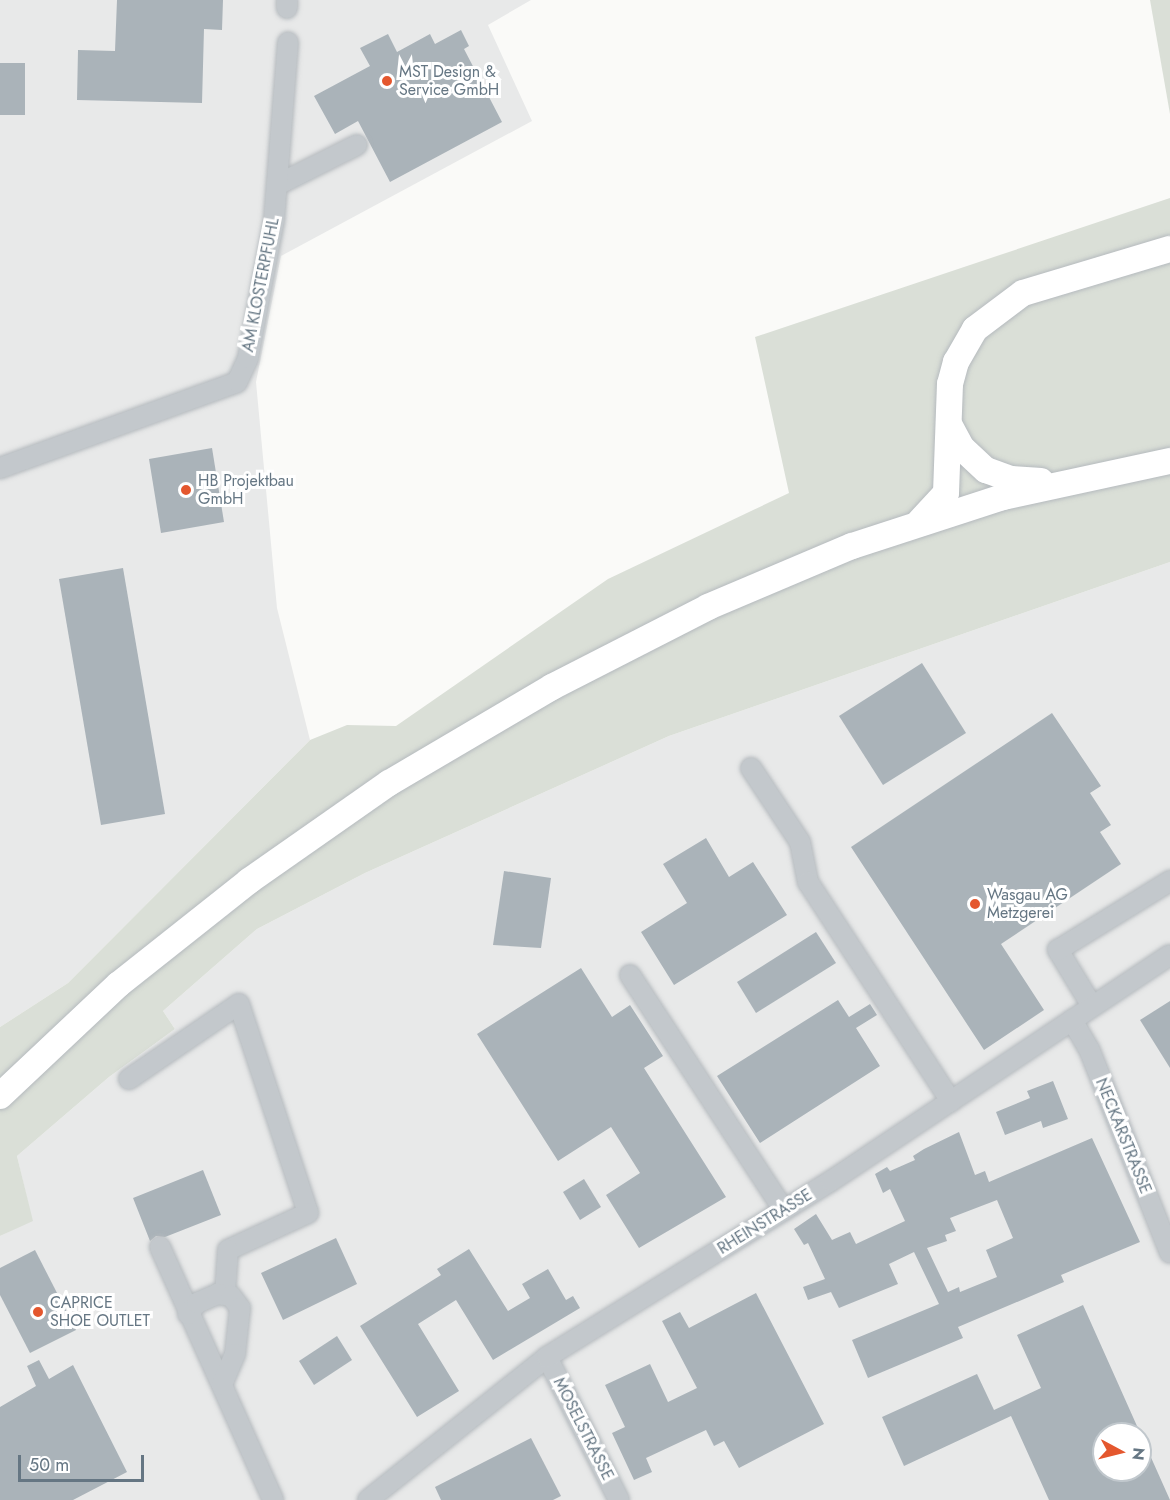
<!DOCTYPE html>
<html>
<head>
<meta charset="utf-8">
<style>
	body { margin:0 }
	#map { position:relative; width:1170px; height:1500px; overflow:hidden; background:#fafaf8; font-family:Jost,sans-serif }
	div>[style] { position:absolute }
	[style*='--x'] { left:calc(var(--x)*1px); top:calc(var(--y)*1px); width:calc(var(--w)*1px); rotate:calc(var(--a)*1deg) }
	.built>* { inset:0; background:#e8e9e9 }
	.green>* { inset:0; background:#dadfd7 }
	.building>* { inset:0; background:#aab3b9 }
	.roads { filter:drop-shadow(0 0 2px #b5babe) drop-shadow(0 0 2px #b5babe) }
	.minor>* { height:20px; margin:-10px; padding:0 10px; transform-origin:10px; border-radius:10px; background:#c3c8cc }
	.major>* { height:26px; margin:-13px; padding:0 13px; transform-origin:13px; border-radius:13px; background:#fff }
	.dots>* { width:16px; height:16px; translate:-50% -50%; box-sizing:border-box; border:3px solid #fff; border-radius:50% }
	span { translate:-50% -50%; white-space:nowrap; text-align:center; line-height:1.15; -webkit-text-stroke:6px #fff; paint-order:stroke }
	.poi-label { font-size:16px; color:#657683 }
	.left { translate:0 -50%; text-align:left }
	.street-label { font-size:16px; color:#657683 }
	.north { position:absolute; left:1092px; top:1422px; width:60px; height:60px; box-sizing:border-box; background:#fff; border:2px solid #c1c8cd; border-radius:50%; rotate:97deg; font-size:16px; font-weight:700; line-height:24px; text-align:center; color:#657683 }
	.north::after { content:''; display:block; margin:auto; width:21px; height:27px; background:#e4572e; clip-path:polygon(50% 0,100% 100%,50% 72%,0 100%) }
	.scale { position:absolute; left:18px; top:1455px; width:126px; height:27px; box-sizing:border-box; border:3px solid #657683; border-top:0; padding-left:8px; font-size:18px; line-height:21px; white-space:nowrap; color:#657683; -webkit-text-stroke:4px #fff; paint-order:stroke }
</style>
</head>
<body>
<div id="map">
	<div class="built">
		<div style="clip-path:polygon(0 0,531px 0,488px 25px,532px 121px,281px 256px,256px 382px,277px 608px,310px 740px,68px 983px,0 1027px)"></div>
		<div style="clip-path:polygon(evenodd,1170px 562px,1170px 1500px,0 1500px,0 1236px,32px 1220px,17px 1156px,109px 1077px,175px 1029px,163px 1011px,257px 929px,365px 873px,669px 736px,1170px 562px,1104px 1434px,1140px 1434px,1140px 1470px,1104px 1470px,1104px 1434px)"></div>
	</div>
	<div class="green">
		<div style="clip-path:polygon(1150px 0,1170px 0,1170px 114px)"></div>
		<div style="clip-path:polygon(1170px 198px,1170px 562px,669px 736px,365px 873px,257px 929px,163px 1011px,175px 1029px,109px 1077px,17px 1156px,33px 1221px,0 1236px,0 1027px,68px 983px,310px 740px,347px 725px,396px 726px,608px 579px,789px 493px,755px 337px)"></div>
	</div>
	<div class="building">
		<div style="clip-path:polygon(117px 0,223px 0,222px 30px,204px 29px,202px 103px,77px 100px,78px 50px,115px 51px)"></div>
		<div style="clip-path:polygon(461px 30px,469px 46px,464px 49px,502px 122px,390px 182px,358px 121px,335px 134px,314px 96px,370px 66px,360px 48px,388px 34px,397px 52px,430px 34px,435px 44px)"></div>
		<div style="clip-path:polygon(0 63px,25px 63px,25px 115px,0 115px)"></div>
		<div style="clip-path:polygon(212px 448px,224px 522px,161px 533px,149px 459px)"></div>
		<div style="clip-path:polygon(123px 568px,165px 814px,101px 825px,59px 579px)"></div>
		<div style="clip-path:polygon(922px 663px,966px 733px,883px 785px,839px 716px)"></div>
		<div style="clip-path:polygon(1052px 713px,1101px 786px,1090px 793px,1111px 825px,1100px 832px,1121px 864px,1001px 944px,1044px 1010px,984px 1050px,851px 847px)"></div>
		<div style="clip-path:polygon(706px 838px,729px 877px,753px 862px,787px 915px,674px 985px,641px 932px,687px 903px,663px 864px)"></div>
		<div style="clip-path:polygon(504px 871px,551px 878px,541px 948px,493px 945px)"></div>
		<div style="clip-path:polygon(816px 932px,836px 963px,756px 1013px,737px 982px)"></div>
		<div style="clip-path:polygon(581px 968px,612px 1017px,630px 1005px,663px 1056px,644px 1068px,726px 1197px,639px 1248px,606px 1195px,640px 1173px,611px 1127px,558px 1161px,477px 1034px)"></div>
		<div style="clip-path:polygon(838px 1000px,849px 1017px,870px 1004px,877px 1015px,856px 1028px,880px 1066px,760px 1143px,717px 1076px)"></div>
		<div style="clip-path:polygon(1170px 1001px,1170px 1068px,1140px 1020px)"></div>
		<div style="clip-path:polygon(1053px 1081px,1068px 1119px,1043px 1128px,1041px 1121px,1005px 1135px,996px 1112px,1030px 1098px,1027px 1091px)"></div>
		<div style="clip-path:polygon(evenodd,959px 1132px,975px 1175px,985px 1171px,989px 1182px,1092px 1138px,1140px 1242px,1061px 1275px,1064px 1282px,958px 1327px,963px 1338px,868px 1378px,852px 1340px,939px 1304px,914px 1252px,889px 1264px,898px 1284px,839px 1308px,831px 1292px,808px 1300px,803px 1287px,825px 1279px,808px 1243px,804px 1245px,794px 1229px,816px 1214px,832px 1240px,850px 1232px,856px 1244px,905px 1221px,890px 1189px,883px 1193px,875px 1174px,887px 1167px,890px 1171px,915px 1160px,913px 1156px,924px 1149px,959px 1132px,997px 1200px,1013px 1238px,986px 1250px,997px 1277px,960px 1292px,959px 1287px,948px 1292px,927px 1248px,947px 1241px,945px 1235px,956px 1231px,950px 1218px,997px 1200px)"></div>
		<div style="clip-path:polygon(203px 1170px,221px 1215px,165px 1237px,156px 1236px,150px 1241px,133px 1198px)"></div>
		<div style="clip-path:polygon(584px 1179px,601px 1207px,580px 1220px,563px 1192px)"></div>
		<div style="clip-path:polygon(336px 1238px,357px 1284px,283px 1320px,261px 1273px)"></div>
		<div style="clip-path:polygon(469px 1249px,508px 1311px,530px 1298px,522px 1284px,548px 1269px,566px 1300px,573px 1296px,580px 1308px,493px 1360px,456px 1300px,418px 1324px,459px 1391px,417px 1417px,360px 1326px,441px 1275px,437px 1269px)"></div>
		<div style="clip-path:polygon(35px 1250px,76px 1330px,30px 1353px,0 1295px,0 1268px)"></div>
		<div style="clip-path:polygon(756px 1293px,824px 1424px,739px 1468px,724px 1441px,714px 1446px,706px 1430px,646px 1458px,652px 1472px,634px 1480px,612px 1433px,625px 1427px,605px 1385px,650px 1364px,668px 1402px,697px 1388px,662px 1321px,680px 1312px,689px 1328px)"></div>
		<div style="clip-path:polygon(evenodd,1083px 1305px,1170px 1500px,1049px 1500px,1011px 1416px,904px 1466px,882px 1417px,977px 1374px,994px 1410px,1041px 1388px,1017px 1335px,1083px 1305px,1104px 1434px,1140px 1434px,1140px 1470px,1104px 1470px,1104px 1434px)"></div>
		<div style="clip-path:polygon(337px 1336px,352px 1360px,314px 1385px,299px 1361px)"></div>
		<div style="clip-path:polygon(39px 1360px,49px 1379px,73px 1365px,127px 1472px,73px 1500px,0 1500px,0 1407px,36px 1386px,27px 1366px)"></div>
		<div style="clip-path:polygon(531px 1438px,561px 1496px,553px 1500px,441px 1500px,435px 1487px)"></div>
	</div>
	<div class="roads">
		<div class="minor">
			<div style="--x:287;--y:8;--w:8;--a:-90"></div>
			<div style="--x:279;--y:184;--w:87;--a:-26.6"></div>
			<div style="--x:0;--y:468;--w:252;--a:-19.9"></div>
			<div style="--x:237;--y:382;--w:26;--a:-65"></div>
			<div style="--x:248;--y:358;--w:140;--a:-79.3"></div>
			<div style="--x:274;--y:220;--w:178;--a:-85.5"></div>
			<div style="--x:751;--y:768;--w:89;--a:56.5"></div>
			<div style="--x:800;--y:842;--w:41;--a:78.7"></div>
			<div style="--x:808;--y:882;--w:262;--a:56.9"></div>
			<div style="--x:630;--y:975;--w:281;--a:56.8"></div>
			<div style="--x:1092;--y:1006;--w:66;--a:-121.3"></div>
			<div style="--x:1058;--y:950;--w:132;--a:-31.6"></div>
			<div style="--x:1072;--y:1020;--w:34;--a:60"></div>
			<div style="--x:1089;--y:1049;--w:219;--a:68.3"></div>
			<div style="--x:129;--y:1079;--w:133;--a:-34.3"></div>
			<div style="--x:239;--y:1004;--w:220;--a:71.7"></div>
			<div style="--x:308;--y:1213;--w:88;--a:155.2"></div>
			<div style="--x:228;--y:1250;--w:43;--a:94"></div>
			<div style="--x:160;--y:1247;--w:277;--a:65.9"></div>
			<div style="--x:188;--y:1314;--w:14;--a:-51"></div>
			<div style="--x:197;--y:1303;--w:22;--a:-24"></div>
			<div style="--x:217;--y:1294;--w:14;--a:8"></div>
			<div style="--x:231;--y:1296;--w:15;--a:53"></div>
			<div style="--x:240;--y:1308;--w:46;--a:96.2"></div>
			<div style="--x:235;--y:1354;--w:33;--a:113"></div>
			<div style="--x:547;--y:1357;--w:160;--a:63.3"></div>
			<div style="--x:368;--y:1500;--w:229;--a:-38.6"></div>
			<div style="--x:547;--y:1357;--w:334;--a:-31.8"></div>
			<div style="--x:831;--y:1181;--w:407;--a:-33.7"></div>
		</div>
		<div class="major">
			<div style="--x:949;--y:424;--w:26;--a:62"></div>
			<div style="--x:961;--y:447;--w:34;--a:43"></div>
			<div style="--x:986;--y:470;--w:27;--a:20"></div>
			<div style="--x:1011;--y:479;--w:30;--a:4"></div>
			<div style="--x:920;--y:521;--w:38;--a:-47"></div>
			<div style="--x:946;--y:493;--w:109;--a:-87.9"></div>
			<div style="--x:950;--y:384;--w:23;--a:-75"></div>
			<div style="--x:956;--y:362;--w:38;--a:-60"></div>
			<div style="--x:975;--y:329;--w:60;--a:-36.9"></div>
			<div style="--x:1023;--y:293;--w:153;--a:-16.7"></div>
			<div style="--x:0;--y:1096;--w:163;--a:-43.3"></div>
			<div style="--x:119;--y:984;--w:166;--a:-38.4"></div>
			<div style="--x:249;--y:881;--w:171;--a:-35"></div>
			<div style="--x:389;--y:783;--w:189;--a:-30.5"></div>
			<div style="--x:552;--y:687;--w:175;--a:-27.1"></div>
			<div style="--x:708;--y:607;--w:156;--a:-23"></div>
			<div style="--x:852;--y:546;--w:159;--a:-18"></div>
			<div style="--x:1003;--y:497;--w:171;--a:-12.2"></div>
		</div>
	</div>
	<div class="dots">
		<div style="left:387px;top:81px;background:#e4572e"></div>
		<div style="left:186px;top:490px;background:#e4572e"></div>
		<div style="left:975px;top:904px;background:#e4572e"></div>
		<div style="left:38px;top:1312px;background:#e4572e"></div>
	</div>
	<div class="poi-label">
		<span class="left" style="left:399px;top:81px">MST Design &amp;<br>Service GmbH</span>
		<span class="left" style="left:198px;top:490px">HB Projektbau<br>GmbH</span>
		<span class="left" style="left:987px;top:904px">Wasgau AG<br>Metzgerei</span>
		<span class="left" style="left:50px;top:1312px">CAPRICE<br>SHOE OUTLET</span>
	</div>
	<div class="street-label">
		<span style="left:261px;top:285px;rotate:-79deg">AM KLOSTERPFUHL</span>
		<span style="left:1123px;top:1136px;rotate:68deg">NECKARSTRASSE</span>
		<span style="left:765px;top:1222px;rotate:-32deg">RHEINSTRASSE</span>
		<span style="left:583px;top:1429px;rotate:63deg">MOSELSTRASSE</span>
	</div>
	<div class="north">N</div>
	<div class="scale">50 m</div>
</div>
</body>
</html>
